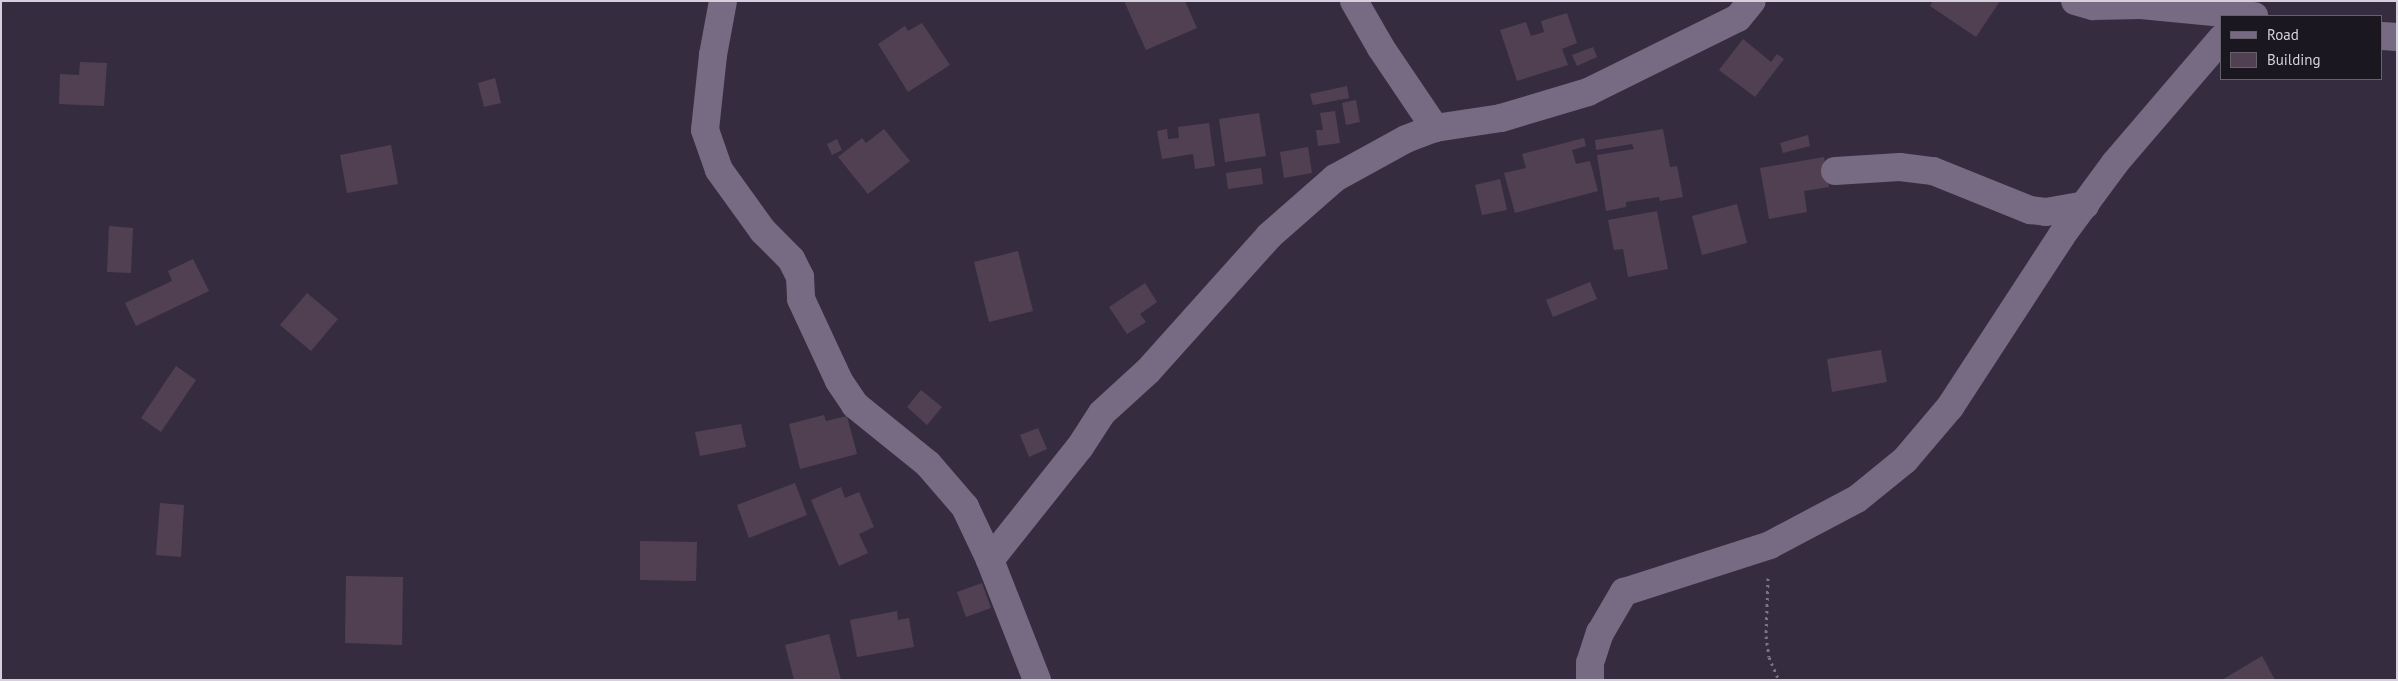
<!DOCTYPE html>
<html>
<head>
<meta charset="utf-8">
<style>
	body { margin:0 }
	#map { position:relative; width:2398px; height:681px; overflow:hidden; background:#352c40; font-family:"PT Sans",sans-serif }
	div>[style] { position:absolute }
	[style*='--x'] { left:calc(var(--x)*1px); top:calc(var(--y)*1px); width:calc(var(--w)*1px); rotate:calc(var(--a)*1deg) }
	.building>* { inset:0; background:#514052 }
	.path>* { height:3px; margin-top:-1.5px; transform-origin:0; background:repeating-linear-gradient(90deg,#7c7485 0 2.5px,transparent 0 6.5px) }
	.minor>* { height:28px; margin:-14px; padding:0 14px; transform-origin:14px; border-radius:14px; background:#766b82 }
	span { translate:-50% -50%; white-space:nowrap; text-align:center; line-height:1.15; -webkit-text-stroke:4px #1b1720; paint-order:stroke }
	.frame { position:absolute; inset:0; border:2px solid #d6d0dd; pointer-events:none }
	.legend { position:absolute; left:2220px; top:15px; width:162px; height:65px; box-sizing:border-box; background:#1b1720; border:1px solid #66616c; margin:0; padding:6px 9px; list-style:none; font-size:15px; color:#d6d0dd }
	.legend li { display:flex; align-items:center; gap:10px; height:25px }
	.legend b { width:25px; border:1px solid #66616c }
</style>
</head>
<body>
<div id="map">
	<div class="building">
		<div style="clip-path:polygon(1124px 1px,1185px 1px,1197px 28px,1146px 50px)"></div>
		<div style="clip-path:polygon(1933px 1px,2000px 1px,1976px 37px,1930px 6px)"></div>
		<div style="clip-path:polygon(1567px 13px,1577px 43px,1562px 49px,1568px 65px,1517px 81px,1500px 30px,1526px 22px,1531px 36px,1544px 32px,1541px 21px)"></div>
		<div style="clip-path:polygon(922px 23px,950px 65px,908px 92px,878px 44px,905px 26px,908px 31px)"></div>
		<div style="clip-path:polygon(1743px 39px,1771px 62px,1777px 54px,1784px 59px,1755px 97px,1719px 70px)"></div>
		<div style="clip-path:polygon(1593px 47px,1597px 57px,1577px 66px,1572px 55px)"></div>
		<div style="clip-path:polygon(80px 62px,107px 63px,104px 106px,59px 104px,60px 74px,79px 75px)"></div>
		<div style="clip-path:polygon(495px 78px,501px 103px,484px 107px,478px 83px)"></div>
		<div style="clip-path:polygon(1347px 86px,1349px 98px,1313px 105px,1310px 94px)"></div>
		<div style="clip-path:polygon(1356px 100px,1360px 122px,1346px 125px,1342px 103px)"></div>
		<div style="clip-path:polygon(1335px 111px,1340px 143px,1318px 146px,1316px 130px,1323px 130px,1320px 113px)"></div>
		<div style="clip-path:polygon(1259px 113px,1266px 156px,1225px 162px,1219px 119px)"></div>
		<div style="clip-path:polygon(1209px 123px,1215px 166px,1195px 169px,1193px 154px,1162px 159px,1157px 131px,1167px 129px,1168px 139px,1179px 138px,1178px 127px)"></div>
		<div style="clip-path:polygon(884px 129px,910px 161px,868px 194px,838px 157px,862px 138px,866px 143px)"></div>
		<div style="clip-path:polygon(1663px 129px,1670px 167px,1677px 166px,1683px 197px,1660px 201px,1659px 197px,1626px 202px,1626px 207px,1606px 211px,1597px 155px,1634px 149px,1632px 144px,1596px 150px,1595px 140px)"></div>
		<div style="clip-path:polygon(1808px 135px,1810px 146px,1783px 153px,1780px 143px)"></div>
		<div style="clip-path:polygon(1584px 138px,1586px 146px,1572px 150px,1576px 164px,1590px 161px,1598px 191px,1515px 213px,1504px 173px,1526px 168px,1522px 154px)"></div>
		<div style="clip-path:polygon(837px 139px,842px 150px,832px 155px,827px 144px)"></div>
		<div style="clip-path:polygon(391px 145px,398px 184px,347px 193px,340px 155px)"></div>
		<div style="clip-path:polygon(1308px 147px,1312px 173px,1284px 178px,1280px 152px)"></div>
		<div style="clip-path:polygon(1824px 157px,1829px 187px,1804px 191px,1807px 212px,1769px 219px,1760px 168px)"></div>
		<div style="clip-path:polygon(1261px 168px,1263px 184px,1228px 189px,1226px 173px)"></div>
		<div style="clip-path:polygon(1500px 179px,1507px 210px,1482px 215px,1475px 185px)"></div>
		<div style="clip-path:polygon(1737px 204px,1747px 243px,1702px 255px,1692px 216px)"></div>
		<div style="clip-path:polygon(1657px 211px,1668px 269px,1628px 277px,1623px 249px,1614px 250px,1608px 220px)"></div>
		<div style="clip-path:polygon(109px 226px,133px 228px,131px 273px,107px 272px)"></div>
		<div style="clip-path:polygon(1018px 251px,1033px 311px,989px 322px,974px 262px)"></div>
		<div style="clip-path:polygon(193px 259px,209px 291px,136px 326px,125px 303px,172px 281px,168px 271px)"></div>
		<div style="clip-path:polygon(1590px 282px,1597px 299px,1553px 317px,1546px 300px)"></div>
		<div style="clip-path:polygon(1145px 283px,1157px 302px,1140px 314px,1146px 322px,1127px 334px,1109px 307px)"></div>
		<div style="clip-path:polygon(307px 293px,338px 319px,311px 351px,280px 325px)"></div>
		<div style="clip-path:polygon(1881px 350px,1887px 382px,1832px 392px,1827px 359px)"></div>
		<div style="clip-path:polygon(176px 366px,196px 380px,161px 432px,141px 418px)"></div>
		<div style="clip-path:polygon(921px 390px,942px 407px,927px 425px,907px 407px)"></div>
		<div style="clip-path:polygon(824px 415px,826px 421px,847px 416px,857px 454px,800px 469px,789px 424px)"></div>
		<div style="clip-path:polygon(741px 424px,746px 447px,700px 456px,695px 432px)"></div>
		<div style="clip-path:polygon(1038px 428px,1047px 449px,1029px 457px,1020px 435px)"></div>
		<div style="clip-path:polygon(795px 483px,807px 515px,749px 538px,737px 505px)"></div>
		<div style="clip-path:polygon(841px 487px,845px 498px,859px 492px,874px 527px,859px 534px,868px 553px,839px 566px,811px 500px)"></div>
		<div style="clip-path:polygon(160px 503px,184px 505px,181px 557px,156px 555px)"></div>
		<div style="clip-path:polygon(640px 541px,697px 542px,696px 581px,640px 580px)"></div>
		<div style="clip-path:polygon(346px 576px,403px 577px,402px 645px,345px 643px)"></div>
		<div style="clip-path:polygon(982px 583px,991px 608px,966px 617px,957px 592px)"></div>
		<div style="clip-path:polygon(897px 611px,898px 620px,909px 618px,914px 647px,857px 657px,850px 620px)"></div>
		<div style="clip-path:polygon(829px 634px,841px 680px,794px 680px,785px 645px)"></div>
		<div style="clip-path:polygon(2262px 656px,2275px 680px,2222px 680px)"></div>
	</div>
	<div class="path">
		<div style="--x:1768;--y:578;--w:58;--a:92"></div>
		<div style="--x:1766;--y:636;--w:21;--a:82"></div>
		<div style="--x:1769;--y:657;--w:25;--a:67"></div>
	</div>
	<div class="minor">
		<div style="--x:723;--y:1;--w:55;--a:100.5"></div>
		<div style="--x:713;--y:55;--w:75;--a:96.1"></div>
		<div style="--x:705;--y:130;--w:42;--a:70.7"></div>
		<div style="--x:719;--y:170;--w:75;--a:54.2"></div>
		<div style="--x:763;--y:231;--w:40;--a:45"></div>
		<div style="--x:791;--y:259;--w:20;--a:63"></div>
		<div style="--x:800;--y:277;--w:22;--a:87"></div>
		<div style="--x:801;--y:299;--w:90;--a:65.1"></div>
		<div style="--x:839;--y:381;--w:29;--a:56"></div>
		<div style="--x:855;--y:405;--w:94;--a:38.9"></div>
		<div style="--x:928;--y:464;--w:57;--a:49.3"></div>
		<div style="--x:965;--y:507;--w:59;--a:64.7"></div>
		<div style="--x:1354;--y:1;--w:54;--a:60.1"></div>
		<div style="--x:1381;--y:48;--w:97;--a:56"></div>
		<div style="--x:2075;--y:1;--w:19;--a:16"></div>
		<div style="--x:2093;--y:6;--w:48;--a:-1.2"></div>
		<div style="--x:2141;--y:5;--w:114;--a:5.6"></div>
		<div style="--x:2382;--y:36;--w:15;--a:4"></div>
		<div style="--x:1835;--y:171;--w:65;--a:-3.5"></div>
		<div style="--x:1900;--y:167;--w:33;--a:7"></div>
		<div style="--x:1933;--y:171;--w:105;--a:21.9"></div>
		<div style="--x:2030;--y:210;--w:16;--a:7"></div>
		<div style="--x:2046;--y:212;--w:40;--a:-10"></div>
		<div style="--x:1037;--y:680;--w:129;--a:-111.4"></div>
		<div style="--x:990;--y:560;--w:144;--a:-51.5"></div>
		<div style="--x:1080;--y:447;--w:40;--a:-57.1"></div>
		<div style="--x:1102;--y:413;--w:62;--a:-42.4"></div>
		<div style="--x:1148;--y:371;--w:181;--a:-48.1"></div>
		<div style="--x:1269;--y:236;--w:88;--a:-41.3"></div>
		<div style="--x:1335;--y:178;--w:81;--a:-28.8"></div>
		<div style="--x:1406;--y:139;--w:31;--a:-21"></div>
		<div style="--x:1435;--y:128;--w:67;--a:-8.6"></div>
		<div style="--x:1501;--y:118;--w:91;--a:-16.6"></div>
		<div style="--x:1588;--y:92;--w:167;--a:-26.3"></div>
		<div style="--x:1738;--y:18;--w:22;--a:-51"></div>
		<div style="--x:1590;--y:680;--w:17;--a:-90"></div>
		<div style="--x:1590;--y:663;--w:32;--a:-72"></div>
		<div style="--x:1600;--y:633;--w:48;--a:-59.7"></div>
		<div style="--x:1624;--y:592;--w:153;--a:-17.8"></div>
		<div style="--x:1770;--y:545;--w:98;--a:-27.9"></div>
		<div style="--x:1857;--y:499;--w:62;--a:-39.1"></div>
		<div style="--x:1905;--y:460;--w:70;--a:-49.7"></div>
		<div style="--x:1950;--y:407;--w:205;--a:-56.9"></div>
		<div style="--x:2062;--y:235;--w:89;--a:-53.6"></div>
		<div style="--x:2115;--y:163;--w:165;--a:-49.4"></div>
	</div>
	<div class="frame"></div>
	<ul class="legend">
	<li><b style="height:6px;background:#766b82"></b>Road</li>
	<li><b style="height:14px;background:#514052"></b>Building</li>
	</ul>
</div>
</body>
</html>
